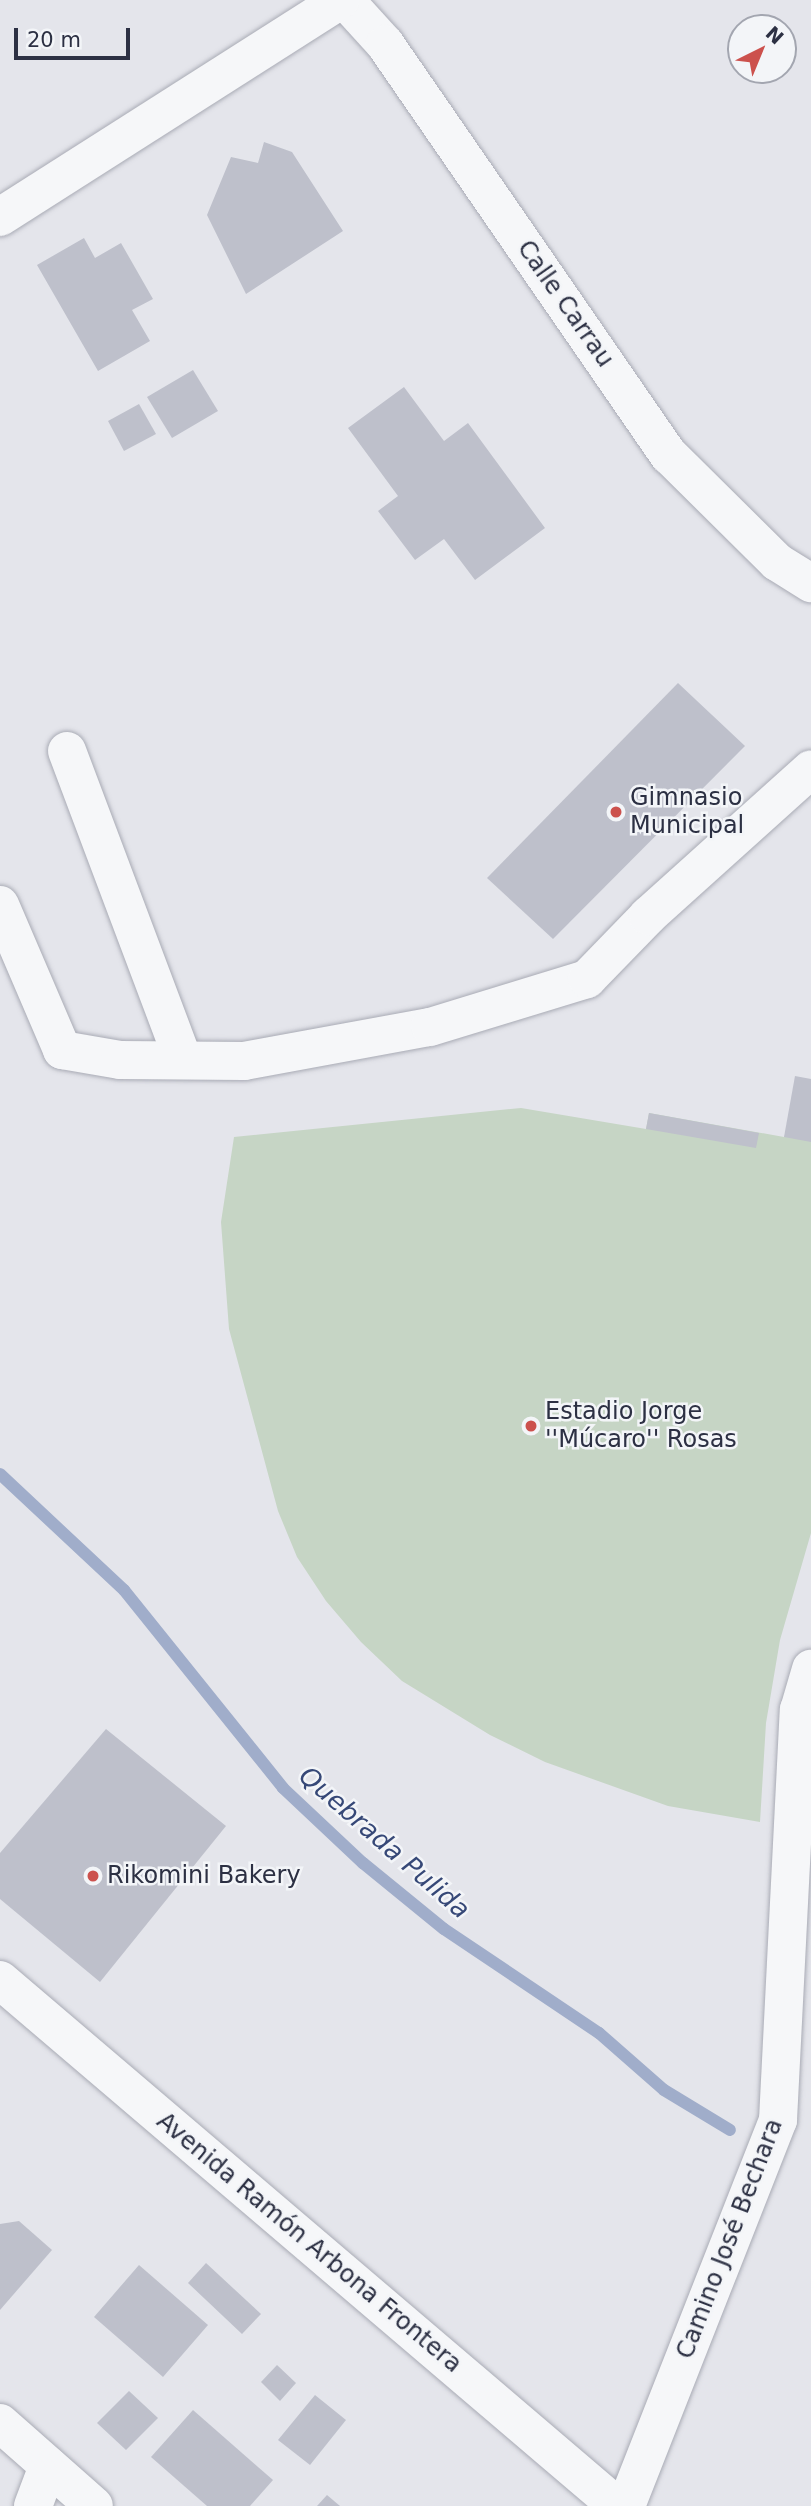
<!DOCTYPE html>
<html>
<head>
<meta charset="utf-8">
<style>
	body { margin:0 }
	#map { position:relative; width:811px; height:2506px; overflow:hidden; background:#e4e5eb; font-family:"DejaVu Sans",sans-serif }
	div>[style] { position:absolute }
	[style*='--x'] { left:calc(var(--x)*1px); top:calc(var(--y)*1px); width:calc(var(--w)*1px); rotate:calc(var(--a)*1deg) }
	.green>* { inset:0; background:#c6d5c5 }
	.stream>* { height:12px; margin:-6px; padding:0 6px; transform-origin:6px; border-radius:6px; background:#a0adca }
	.building>* { inset:0; background:#bec0cb }
	.roads { filter:drop-shadow(0 0 2px #a9abb5) drop-shadow(0 0 2px #a9abb5) }
	.minor>* { height:38px; margin:-19px; padding:0 19px; transform-origin:19px; border-radius:19px; background:#f6f7f9 }
	.dots>* { width:19px; height:19px; translate:-50% -50%; box-sizing:border-box; border:4px solid #f3f5f8; border-radius:50% }
	span { translate:-50% -50%; white-space:nowrap; text-align:center; line-height:1.15; -webkit-text-stroke:5px #f3f5f8; paint-order:stroke }
	.street-label { font-size:24px; color:#2c3043 }
	.poi-label { font-size:24px; color:#2c3043 }
	.left { translate:0 -50%; text-align:left }
	.water-label { font-size:26px; color:#364877; font-style:italic }
	.north { position:absolute; left:727px; top:14px; width:70px; height:70px; box-sizing:border-box; background:#f3f5f8; border:2px solid #a3a6b0; border-radius:50%; rotate:43deg; font-size:19px; font-weight:700; line-height:28px; text-align:center; color:#2c3043 }
	.north::after { content:''; display:block; margin:auto; width:24px; height:32px; background:#cc514d; clip-path:polygon(50% 0,100% 100%,50% 72%,0 100%) }
	.scale { position:absolute; left:14px; top:28px; width:116px; height:32px; box-sizing:border-box; border:4px solid #2c3043; border-top:0; padding-left:9px; font-size:21px; line-height:24px; white-space:nowrap; color:#2c3043; -webkit-text-stroke:5px #f3f5f8; paint-order:stroke }
</style>
</head>
<body>
<div id="map">
	<div class="green">
		<div style="clip-path:polygon(811px 1079px,811px 1533px,780px 1640px,766px 1723px,760px 1822px,668px 1806px,545px 1762px,490px 1735px,402px 1681px,361px 1642px,326px 1601px,297px 1557px,278px 1511px,229px 1329px,221px 1222px,234px 1137px,521px 1108px,646px 1129px,649px 1113px,784px 1137px)"></div>
	</div>
	<div class="stream">
		<div style="--x:0;--y:1474;--w:170;--a:43.1"></div>
		<div style="--x:124;--y:1590;--w:254;--a:51.2"></div>
		<div style="--x:283;--y:1788;--w:110;--a:43.2"></div>
		<div style="--x:363;--y:1863;--w:104;--a:39.2"></div>
		<div style="--x:444;--y:1929;--w:187;--a:33.9"></div>
		<div style="--x:599;--y:2033;--w:86;--a:41.2"></div>
		<div style="--x:664;--y:2090;--w:77;--a:31.2"></div>
	</div>
	<div class="building">
		<div style="clip-path:polygon(264px 142px,292px 152px,343px 231px,246px 294px,207px 215px,231px 157px,258px 163px)"></div>
		<div style="clip-path:polygon(84px 238px,95px 258px,121px 243px,153px 299px,132px 310px,150px 341px,98px 371px,37px 265px)"></div>
		<div style="clip-path:polygon(193px 370px,218px 411px,172px 438px,147px 397px)"></div>
		<div style="clip-path:polygon(404px 387px,444px 441px,468px 423px,545px 528px,475px 580px,444px 539px,415px 560px,378px 511px,398px 496px,348px 428px)"></div>
		<div style="clip-path:polygon(139px 404px,156px 434px,124px 451px,108px 421px)"></div>
		<div style="clip-path:polygon(678px 683px,745px 746px,553px 939px,487px 878px)"></div>
		<div style="clip-path:polygon(795px 1076px,811px 1079px,811px 1142px,784px 1137px)"></div>
		<div style="clip-path:polygon(649px 1113px,759px 1133px,756px 1148px,646px 1129px)"></div>
		<div style="clip-path:polygon(106px 1729px,226px 1826px,100px 1982px,0 1899px,0 1853px)"></div>
		<div style="clip-path:polygon(19px 2221px,52px 2250px,0 2310px,0 2224px)"></div>
		<div style="clip-path:polygon(206px 2263px,261px 2314px,242px 2334px,188px 2283px)"></div>
		<div style="clip-path:polygon(139px 2265px,208px 2325px,163px 2377px,94px 2317px)"></div>
		<div style="clip-path:polygon(277px 2365px,296px 2383px,280px 2401px,261px 2382px)"></div>
		<div style="clip-path:polygon(129px 2391px,158px 2418px,126px 2450px,97px 2423px)"></div>
		<div style="clip-path:polygon(315px 2395px,346px 2420px,310px 2465px,278px 2440px)"></div>
		<div style="clip-path:polygon(193px 2410px,273px 2480px,250px 2506px,207px 2506px,151px 2457px)"></div>
		<div style="clip-path:polygon(327px 2495px,340px 2506px,317px 2506px)"></div>
	</div>
	<div class="roads">
		<div class="minor">
			<div style="--x:345;--y:0;--w:59;--a:47.7"></div>
			<div style="--x:385;--y:44;--w:500;--a:55.4"></div>
			<div style="--x:669;--y:455;--w:152;--a:44.7"></div>
			<div style="--x:777;--y:562;--w:40;--a:32"></div>
			<div style="--x:0;--y:217;--w:403;--a:-32.5"></div>
			<div style="--x:67;--y:751;--w:330;--a:69.4"></div>
			<div style="--x:0;--y:905;--w:158;--a:66.8"></div>
			<div style="--x:62;--y:1050;--w:59;--a:9.8"></div>
			<div style="--x:120;--y:1060;--w:124;--a:0.5"></div>
			<div style="--x:244;--y:1061;--w:189;--a:-10.4"></div>
			<div style="--x:430;--y:1027;--w:164;--a:-17"></div>
			<div style="--x:587;--y:979;--w:88;--a:-45.9"></div>
			<div style="--x:648;--y:916;--w:219;--a:-42"></div>
			<div style="--x:0;--y:1980;--w:811;--a:40.45"></div>
			<div style="--x:0;--y:2423;--w:125;--a:41.4"></div>
			<div style="--x:33;--y:2506;--w:43;--a:-69.4"></div>
			<div style="--x:626;--y:2506;--w:415;--a:-68.5"></div>
			<div style="--x:778;--y:2120;--w:411;--a:-87.1"></div>
			<div style="--x:799;--y:1710;--w:43;--a:-73.7"></div>
		</div>
	</div>
	<div class="dots">
		<div style="left:616px;top:812px;background:#cc514d"></div>
		<div style="left:531px;top:1426px;background:#cc514d"></div>
		<div style="left:93px;top:1876px;background:#cc514d"></div>
	</div>
	<div class="street-label">
		<span style="left:565px;top:304px;rotate:55deg">Calle Carrau</span>
		<span style="left:730px;top:2239px;rotate:-69deg">Camino José Bechara</span>
		<span style="left:309px;top:2243px;rotate:40deg">Avenida Ramón Arbona Frontera</span>
	</div>
	<div class="poi-label">
		<span class="left" style="left:630px;top:812px">Gimnasio<br>Municipal</span>
		<span class="left" style="left:545px;top:1426px">Estadio Jorge<br>''Múcaro'' Rosas</span>
		<span class="left" style="left:107px;top:1876px">Rikomini Bakery</span>
	</div>
	<div class="water-label">
		<span style="left:384px;top:1843px;rotate:41deg">Quebrada Pulida</span>
	</div>
	<div class="north">N</div>
	<div class="scale">20 m</div>
</div>
</body>
</html>
